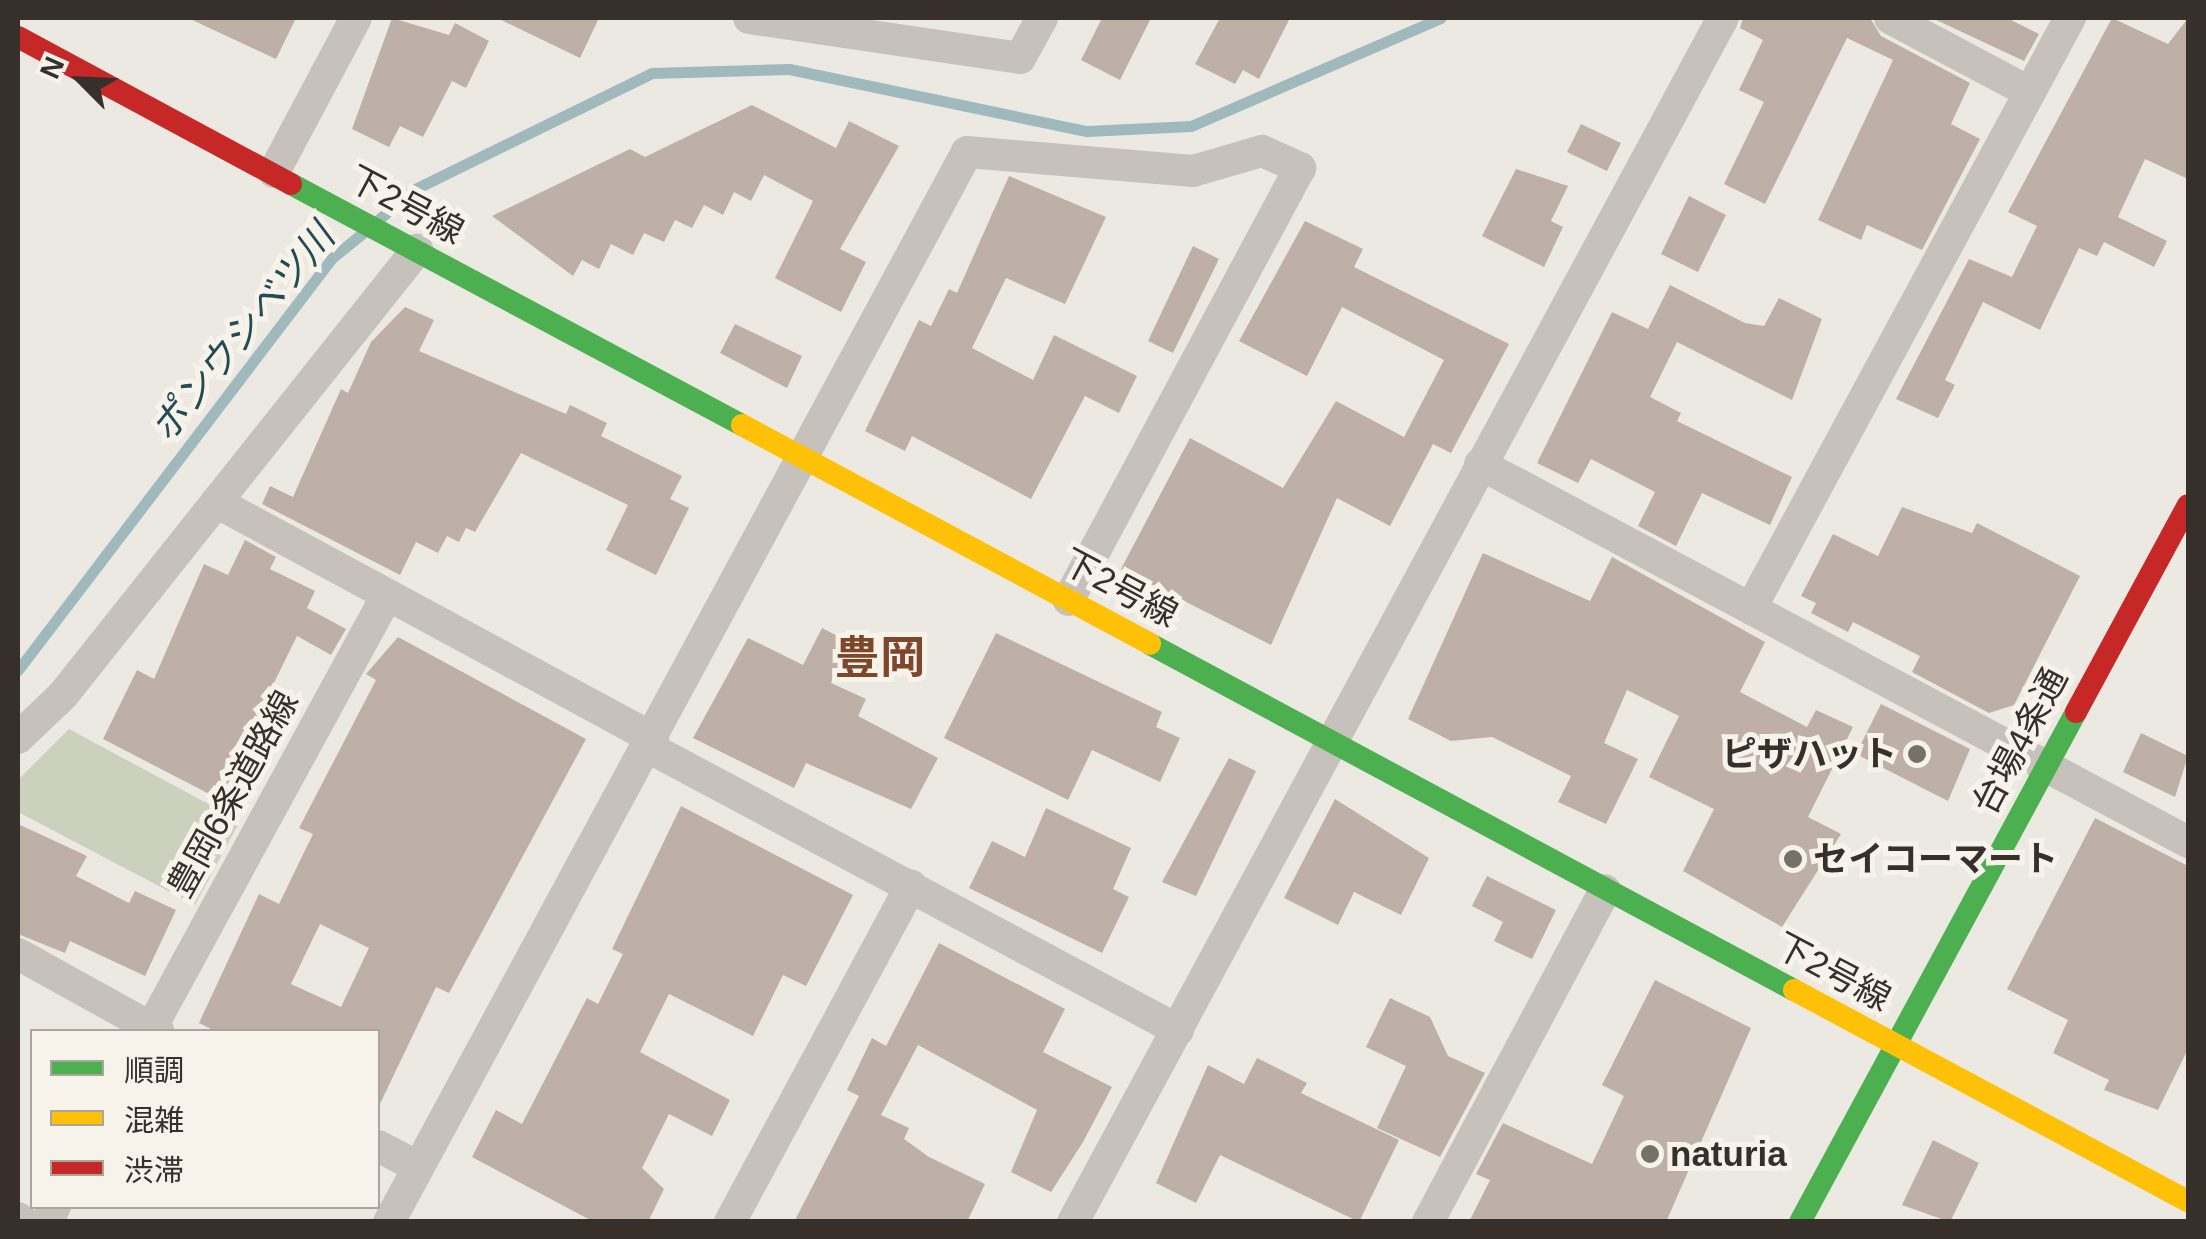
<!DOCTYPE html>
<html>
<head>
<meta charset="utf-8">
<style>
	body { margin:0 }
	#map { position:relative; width:2206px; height:1239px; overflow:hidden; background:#ece9e2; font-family:Arial,"Noto Sans JP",sans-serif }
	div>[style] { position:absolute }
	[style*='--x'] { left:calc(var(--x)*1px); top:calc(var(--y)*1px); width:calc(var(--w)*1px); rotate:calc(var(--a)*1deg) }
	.green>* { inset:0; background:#ccd1bd }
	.stream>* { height:11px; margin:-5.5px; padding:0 5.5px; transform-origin:5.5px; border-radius:5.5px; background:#a0b9bc }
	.building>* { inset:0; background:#beb0a6 }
	.street>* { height:32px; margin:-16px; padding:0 16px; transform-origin:16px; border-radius:16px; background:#c6c1bb }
	.fast>* { height:22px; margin:-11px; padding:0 11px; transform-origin:11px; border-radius:11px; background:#4caf50 }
	.slow>* { height:22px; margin:-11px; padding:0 11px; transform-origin:11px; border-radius:11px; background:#ffc107 }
	.jam>* { height:22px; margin:-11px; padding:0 11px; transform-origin:11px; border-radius:11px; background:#c62828 }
	.dots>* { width:28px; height:28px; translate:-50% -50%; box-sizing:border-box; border:5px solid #f8f3ea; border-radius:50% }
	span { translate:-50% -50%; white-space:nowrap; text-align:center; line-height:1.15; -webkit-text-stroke:10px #f8f3ea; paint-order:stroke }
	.street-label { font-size:35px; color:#362f2a }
	.poi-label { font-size:35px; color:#362f2a; font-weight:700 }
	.right { translate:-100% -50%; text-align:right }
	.left { translate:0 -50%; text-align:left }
	.water-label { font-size:38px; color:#234c54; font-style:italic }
	.district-label { font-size:45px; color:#7e462a; font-weight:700 }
	.frame { position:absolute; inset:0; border:20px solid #362f2a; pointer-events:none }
	.legend { position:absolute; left:30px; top:1029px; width:350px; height:180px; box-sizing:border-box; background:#f8f3ea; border:2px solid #aaa59d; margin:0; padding:12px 18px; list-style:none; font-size:30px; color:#362f2a }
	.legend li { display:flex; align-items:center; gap:20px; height:50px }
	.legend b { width:50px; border:2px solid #aaa59d }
	.north { position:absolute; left:30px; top:30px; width:100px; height:100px; -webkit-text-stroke:8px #f8f3ea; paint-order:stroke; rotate:294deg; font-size:28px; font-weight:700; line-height:40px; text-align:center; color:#362f2a }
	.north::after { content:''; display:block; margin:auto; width:35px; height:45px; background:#362f2a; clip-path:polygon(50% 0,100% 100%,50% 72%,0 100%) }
</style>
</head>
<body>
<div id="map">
	<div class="green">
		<div style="clip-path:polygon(69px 729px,240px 821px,195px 905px,18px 812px,18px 780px)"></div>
	</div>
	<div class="stream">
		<div style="--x:378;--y:220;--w:46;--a:-40.6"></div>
		<div style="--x:413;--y:190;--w:266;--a:-26.1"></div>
		<div style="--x:652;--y:73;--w:137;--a:-1.7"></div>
		<div style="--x:789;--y:69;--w:304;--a:11.8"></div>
		<div style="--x:1087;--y:131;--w:104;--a:-2.8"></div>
		<div style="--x:1191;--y:126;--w:272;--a:-23.4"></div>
		<div style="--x:18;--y:670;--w:518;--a:-52.69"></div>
		<div style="--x:332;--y:258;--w:41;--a:-39.1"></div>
	</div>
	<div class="building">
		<div style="clip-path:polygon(188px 18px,296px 18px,276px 59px)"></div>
		<div style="clip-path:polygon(392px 18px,449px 35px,455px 23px,489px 41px,466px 88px,452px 81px,423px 137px,400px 126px,389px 147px,352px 129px)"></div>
		<div style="clip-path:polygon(497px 18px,599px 18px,580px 58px)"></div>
		<div style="clip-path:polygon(1102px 18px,1151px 18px,1120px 80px,1081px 60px)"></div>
		<div style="clip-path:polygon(1220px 18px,1290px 18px,1259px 79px,1243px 70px,1235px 84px,1195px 64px)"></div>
		<div style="clip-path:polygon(1743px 18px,1870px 18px,1881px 36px,1970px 83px,1951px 124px,1980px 139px,1922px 250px,1867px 225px,1861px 240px,1818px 220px,1893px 60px,1847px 38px,1765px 204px,1724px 184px,1764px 102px,1739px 90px,1763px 40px,1740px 28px)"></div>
		<div style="clip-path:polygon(1932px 18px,2007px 18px,2039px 34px,2024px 61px)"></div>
		<div style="clip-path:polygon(2112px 18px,2168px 44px,2188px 18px,2188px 179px,2145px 159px,2118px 217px,2167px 241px,2154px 267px,2104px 242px,2097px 256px,2079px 248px,2040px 330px,1983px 302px,1945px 380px,1955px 385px,1938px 418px,1896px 399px,1969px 259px,2012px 277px,2037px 226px,2008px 212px)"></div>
		<div style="clip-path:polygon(752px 105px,836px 148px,849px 121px,899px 146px,840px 249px,866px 262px,841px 312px,775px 278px,813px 201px,764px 175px,751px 201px,734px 192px,723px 215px,704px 205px,692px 228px,675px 220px,664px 242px,644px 233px,633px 255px,611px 244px,599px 269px,582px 260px,573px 276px,492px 216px,630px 149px,645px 157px)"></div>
		<div style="clip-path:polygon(1581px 124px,1621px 143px,1607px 171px,1567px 152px)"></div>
		<div style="clip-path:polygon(1516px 169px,1568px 186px,1551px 221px,1563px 227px,1544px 267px,1482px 236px)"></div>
		<div style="clip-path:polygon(1009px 176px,1106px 217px,1065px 304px,1006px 278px,972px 348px,1033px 380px,1054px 335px,1137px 376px,1119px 413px,1085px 396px,1031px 499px,912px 436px,905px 451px,865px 431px,919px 320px,931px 326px,949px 289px,957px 293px)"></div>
		<div style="clip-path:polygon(1689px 196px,1726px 215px,1698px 272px,1661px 254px)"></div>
		<div style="clip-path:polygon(1305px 221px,1363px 249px,1354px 267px,1509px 344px,1451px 453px,1433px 444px,1390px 526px,1337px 498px,1271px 645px,1121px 569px,1190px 438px,1283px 488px,1336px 401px,1404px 437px,1444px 360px,1342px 307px,1307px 376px,1239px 341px)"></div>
		<div style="clip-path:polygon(1193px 246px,1219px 259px,1173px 353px,1148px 341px)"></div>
		<div style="clip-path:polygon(1670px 285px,1745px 323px,1764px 326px,1779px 298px,1822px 319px,1792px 400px,1677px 342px,1650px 397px,1681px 413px,1677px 421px,1792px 477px,1770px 525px,1702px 493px,1676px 546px,1638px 526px,1655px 492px,1591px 459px,1578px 483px,1537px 463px,1612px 312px,1648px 329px)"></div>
		<div style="clip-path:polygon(405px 307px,434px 320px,419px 351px,566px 414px,570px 405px,607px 423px,601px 436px,682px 476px,670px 499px,689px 508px,656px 575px,606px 550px,628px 505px,521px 453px,475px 532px,466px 528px,459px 542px,447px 536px,438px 553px,416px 542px,400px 575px,262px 504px,270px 486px,293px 497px,341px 389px,348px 393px,371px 342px)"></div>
		<div style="clip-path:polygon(735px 324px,802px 356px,787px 388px,720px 353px)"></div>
		<div style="clip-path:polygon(1902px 507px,1972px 533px,1977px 523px,2080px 576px,2014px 705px,1989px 713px,1912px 672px,1920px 656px,1853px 622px,1848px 632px,1811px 613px,1816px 603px,1801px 596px,1833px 534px,1878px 556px)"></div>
		<div style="clip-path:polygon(245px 540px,276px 557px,270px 569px,315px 591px,307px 608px,346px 629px,331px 655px,297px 636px,268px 695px,276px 699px,219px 799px,103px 739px,137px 670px,154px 679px,204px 564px,228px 575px)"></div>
		<div style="clip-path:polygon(1483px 553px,1590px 601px,1612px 557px,1765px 642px,1740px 692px,1807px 727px,1816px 710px,1853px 727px,1808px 817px,1841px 834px,1782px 927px,1683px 871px,1714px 809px,1649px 777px,1679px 716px,1627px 690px,1604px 743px,1638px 759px,1606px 824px,1558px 802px,1571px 776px,1492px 737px,1451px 741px,1408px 719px)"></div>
		<div style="clip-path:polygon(822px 628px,851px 643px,831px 683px,866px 699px,858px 716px,938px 758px,911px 809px,806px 763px,794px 788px,693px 738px,748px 638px,803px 665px)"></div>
		<div style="clip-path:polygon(996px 633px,1162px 712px,1156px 727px,1180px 738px,1160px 782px,1092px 750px,1068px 800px,944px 738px)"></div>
		<div style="clip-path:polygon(evenodd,398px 637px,586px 739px,449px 993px,436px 987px,378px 1108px,378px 1032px,217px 1032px,199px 1023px,259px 894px,279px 904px,313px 834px,299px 828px,376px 680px,366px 674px,398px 637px,320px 924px,369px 948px,341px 1007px,291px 984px,320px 924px)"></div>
		<div style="clip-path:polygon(1881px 704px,1970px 749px,1948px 801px,1856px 754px)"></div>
		<div style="clip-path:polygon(2141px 733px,2188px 756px,2175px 797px,2123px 772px)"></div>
		<div style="clip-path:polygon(1229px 758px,1256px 771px,1196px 896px,1162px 882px)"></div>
		<div style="clip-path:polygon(1335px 799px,1429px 858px,1401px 915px,1354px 892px,1338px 925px,1284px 898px)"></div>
		<div style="clip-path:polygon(681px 806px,853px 895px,806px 986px,783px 975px,753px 1036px,669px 994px,640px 1052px,730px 1100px,712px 1136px,669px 1114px,642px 1168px,664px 1189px,648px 1222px,594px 1222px,472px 1157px,496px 1110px,522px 1124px,587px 998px,598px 1004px,623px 954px,612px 949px)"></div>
		<div style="clip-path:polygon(1046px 808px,1131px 848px,1113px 889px,1129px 897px,1102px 953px,969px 888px,992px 841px,1025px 857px)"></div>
		<div style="clip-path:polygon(2095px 818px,2188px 866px,2188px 1049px,2158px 1110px,2104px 1090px,2109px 1080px,2053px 1053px,2068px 1020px,2007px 989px)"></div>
		<div style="clip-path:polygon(18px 824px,87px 856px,76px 876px,129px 903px,135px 891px,176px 910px,145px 976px,70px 941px,65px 953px,18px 934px)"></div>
		<div style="clip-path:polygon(1487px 876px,1556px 910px,1532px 959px,1494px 941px,1503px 922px,1472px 906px)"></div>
		<div style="clip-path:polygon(939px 943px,1065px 1009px,1043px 1052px,1112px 1087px,1083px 1142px,1051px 1192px,1011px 1172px,1037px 1110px,918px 1045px,881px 1115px,909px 1128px,904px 1139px,929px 1157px,985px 1184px,967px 1222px,794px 1222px,859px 1096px,847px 1090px,872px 1038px,886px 1046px)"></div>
		<div style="clip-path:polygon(1655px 980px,1751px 1028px,1666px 1222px,1469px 1222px,1490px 1180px,1476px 1174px,1503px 1123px,1592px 1164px,1624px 1096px,1602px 1085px)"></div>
		<div style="clip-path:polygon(1390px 998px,1430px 1017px,1448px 1056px,1485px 1073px,1440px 1157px,1377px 1128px,1406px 1066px,1366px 1047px)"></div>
		<div style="clip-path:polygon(1257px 1058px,1307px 1083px,1301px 1093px,1399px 1140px,1359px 1222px,1220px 1155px,1196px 1203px,1156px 1183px,1208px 1065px,1244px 1084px)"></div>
		<div style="clip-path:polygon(1933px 1140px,1979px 1163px,1950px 1222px,1902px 1205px)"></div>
	</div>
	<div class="street">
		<div style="--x:749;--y:18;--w:274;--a:8.4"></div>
		<div style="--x:1020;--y:58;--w:46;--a:-61.2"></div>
		<div style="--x:1890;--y:18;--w:157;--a:28"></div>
		<div style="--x:274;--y:172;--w:174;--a:-62"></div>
		<div style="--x:1480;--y:464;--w:803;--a:28.1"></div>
		<div style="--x:216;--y:502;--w:497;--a:28.4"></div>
		<div style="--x:1751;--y:608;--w:671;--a:-61.6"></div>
		<div style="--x:18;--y:738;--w:62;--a:-43.7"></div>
		<div style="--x:63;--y:695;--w:569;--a:-51.5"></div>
		<div style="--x:648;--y:747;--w:601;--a:28.1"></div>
		<div style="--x:18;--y:954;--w:161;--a:29"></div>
		<div style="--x:149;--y:1032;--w:498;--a:-61.4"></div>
		<div style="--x:378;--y:1146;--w:45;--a:27.7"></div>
		<div style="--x:18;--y:1218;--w:7;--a:34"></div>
		<div style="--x:47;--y:1222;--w:18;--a:-63"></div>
		<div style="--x:389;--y:1222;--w:1216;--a:-61.62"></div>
		<div style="--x:967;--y:152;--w:227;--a:4.8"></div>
		<div style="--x:1193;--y:171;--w:72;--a:-16.2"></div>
		<div style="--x:1262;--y:151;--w:42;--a:24.1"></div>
		<div style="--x:1300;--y:168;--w:490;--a:118.2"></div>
		<div style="--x:730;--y:1222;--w:382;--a:-61.7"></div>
		<div style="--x:1073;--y:1222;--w:1368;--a:-61.64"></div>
		<div style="--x:1428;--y:1222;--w:376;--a:-61.9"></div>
	</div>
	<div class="fast">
		<div style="--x:291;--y:184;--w:511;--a:28.12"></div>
		<div style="--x:1150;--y:644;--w:731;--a:28.25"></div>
		<div style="--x:1800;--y:1222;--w:580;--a:-61.58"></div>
	</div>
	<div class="slow">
		<div style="--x:742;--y:425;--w:463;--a:28.2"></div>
		<div style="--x:1794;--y:990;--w:447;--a:28.2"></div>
	</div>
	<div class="jam">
		<div style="--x:18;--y:37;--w:310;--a:28.3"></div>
		<div style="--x:2076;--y:712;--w:235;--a:-61.6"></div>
	</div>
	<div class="dots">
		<div style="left:1917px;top:754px;background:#76706a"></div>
		<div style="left:1793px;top:859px;background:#76706a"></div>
		<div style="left:1650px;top:1154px;background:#76706a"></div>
	</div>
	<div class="street-label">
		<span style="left:406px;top:205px;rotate:28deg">下2号線</span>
		<span style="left:1120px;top:588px;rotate:28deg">下2号線</span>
		<span style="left:2020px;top:741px;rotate:-62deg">台場4条通</span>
		<span style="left:233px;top:794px;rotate:-61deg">豊岡6条道路線</span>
		<span style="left:1833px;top:972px;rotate:28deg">下2号線</span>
	</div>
	<div class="poi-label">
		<span class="right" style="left:1897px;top:754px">ピザハット</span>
		<span class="left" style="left:1813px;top:859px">セイコーマート</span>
		<span class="left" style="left:1670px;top:1154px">naturia</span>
	</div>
	<div class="water-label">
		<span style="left:243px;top:333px;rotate:-51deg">ポンウシベツ川</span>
	</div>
	<div class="district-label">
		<span style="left:880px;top:658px">豊岡</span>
	</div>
	<div class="frame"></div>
	<ul class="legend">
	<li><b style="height:12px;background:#4caf50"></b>順調</li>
	<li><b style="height:12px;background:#ffc107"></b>混雑</li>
	<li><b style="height:12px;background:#c62828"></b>渋滞</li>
	</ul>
	<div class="north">N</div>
</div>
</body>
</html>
